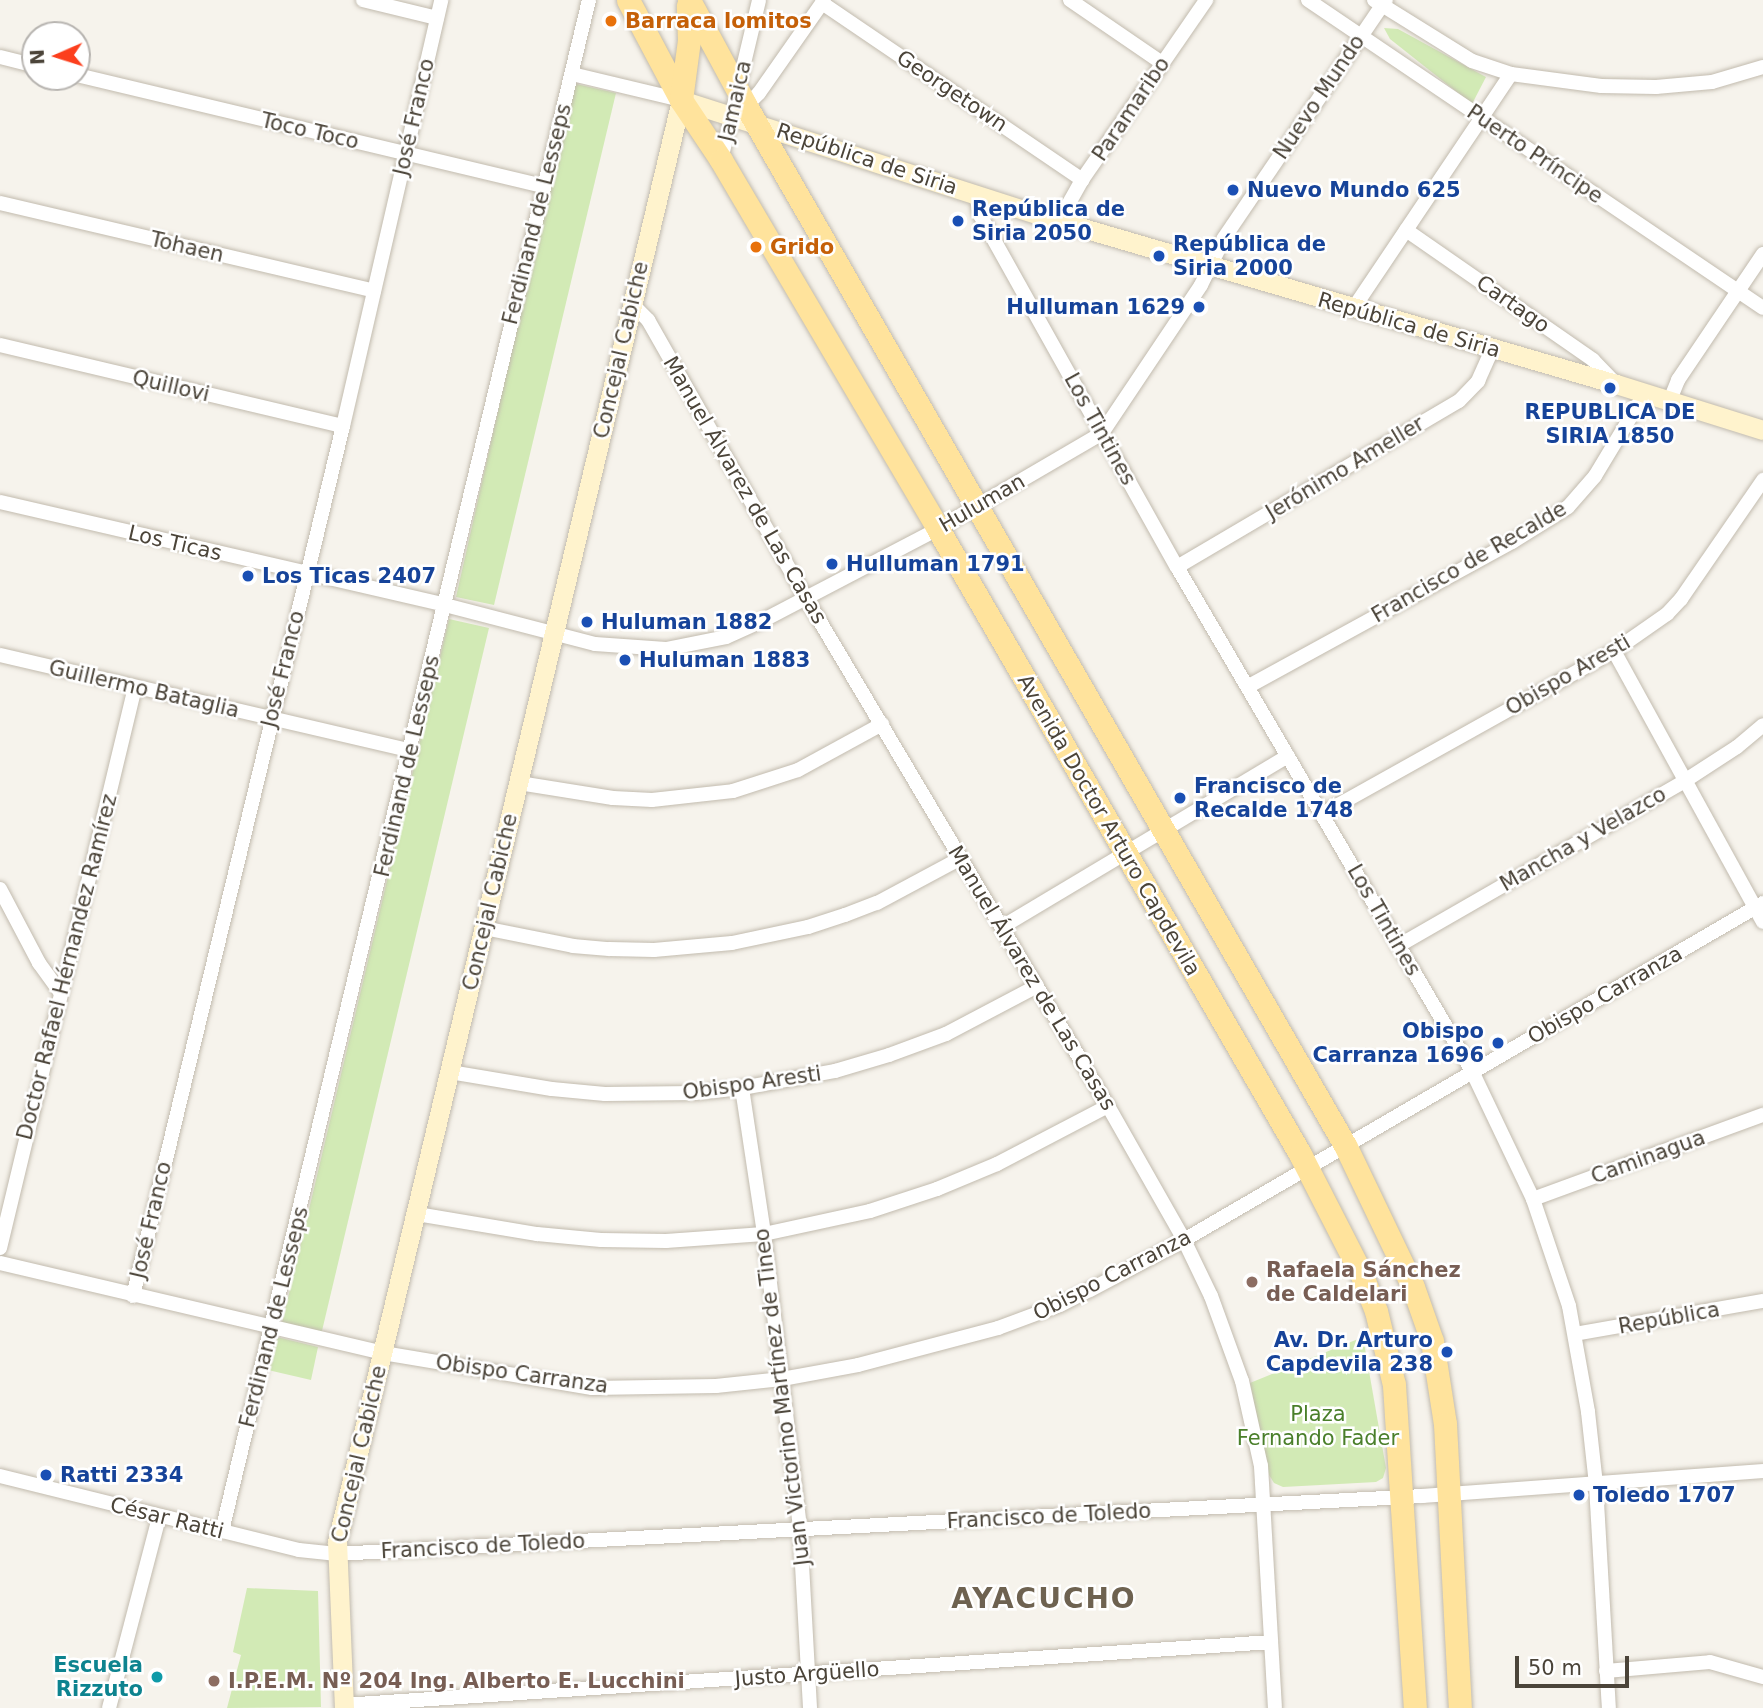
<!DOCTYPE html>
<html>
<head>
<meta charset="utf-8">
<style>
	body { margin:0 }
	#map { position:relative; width:1763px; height:1708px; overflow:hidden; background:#f6f3ec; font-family:"DejaVu Sans",sans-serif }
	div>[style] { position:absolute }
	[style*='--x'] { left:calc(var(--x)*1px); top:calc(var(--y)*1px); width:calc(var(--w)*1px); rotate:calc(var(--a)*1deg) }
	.green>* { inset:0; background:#d2eab5 }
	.roads { filter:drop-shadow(0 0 2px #c2bbae) drop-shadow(0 0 2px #c2bbae) }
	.street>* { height:14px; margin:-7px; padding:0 7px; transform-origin:7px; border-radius:7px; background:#fff }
	.secondary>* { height:19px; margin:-9.5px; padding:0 9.5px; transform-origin:9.5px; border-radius:9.5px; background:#fff3cd }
	.primary>* { height:23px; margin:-11.5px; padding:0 11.5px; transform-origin:11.5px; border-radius:11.5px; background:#ffe39c }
	.dots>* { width:19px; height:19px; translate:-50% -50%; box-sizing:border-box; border:4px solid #fff; border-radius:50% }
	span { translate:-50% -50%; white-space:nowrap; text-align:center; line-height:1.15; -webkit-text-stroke:5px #fff; paint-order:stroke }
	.food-label { font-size:21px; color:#c56008; font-weight:700 }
	.left { translate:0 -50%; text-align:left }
	.street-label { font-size:21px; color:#4b4439 }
	.transit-label { font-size:21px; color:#164399; font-weight:700 }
	.right { translate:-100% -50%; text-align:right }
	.education-label { font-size:21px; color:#785e54; font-weight:700 }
	.park-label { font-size:21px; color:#4a7f2a }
	.culture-label { font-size:21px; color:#0d838f; font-weight:700 }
	.district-label { font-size:28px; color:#6e6250; font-weight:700; letter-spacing:2px }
	.north { position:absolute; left:21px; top:21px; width:70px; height:70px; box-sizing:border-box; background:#fff; border:2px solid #b7b4b0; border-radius:50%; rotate:267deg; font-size:19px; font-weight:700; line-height:28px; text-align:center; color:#4b4439 }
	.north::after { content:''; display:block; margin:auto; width:24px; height:32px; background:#fc3f1d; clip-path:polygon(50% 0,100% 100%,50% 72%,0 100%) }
	.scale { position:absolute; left:1515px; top:1656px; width:114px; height:32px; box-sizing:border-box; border:4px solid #4b4439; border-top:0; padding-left:9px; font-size:21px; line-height:24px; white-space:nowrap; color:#4b4439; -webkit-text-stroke:5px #fff; paint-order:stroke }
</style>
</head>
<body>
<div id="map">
	<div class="green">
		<div style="clip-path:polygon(1384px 28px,1398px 29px,1486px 77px,1472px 104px,1390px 39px)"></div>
		<div style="clip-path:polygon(572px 83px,616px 93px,494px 605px,456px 597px)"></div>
		<div style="clip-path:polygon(449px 619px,489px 628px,321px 1335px,282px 1323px)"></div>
		<div style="clip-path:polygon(277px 1337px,318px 1347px,311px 1380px,268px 1370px)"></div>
		<div style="clip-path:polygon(1363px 1337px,1386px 1468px,1383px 1478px,1376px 1482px,1283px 1487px,1274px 1483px,1269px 1475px,1250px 1383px)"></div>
		<div style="clip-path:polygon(247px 1588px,318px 1591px,321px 1707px,227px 1708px,241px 1655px,233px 1652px)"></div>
	</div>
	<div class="roads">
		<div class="street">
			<div style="--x:363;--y:0;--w:76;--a:13.7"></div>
			<div style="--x:1070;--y:0;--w:112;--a:34.4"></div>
			<div style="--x:1308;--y:0;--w:549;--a:34.09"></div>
			<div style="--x:1374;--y:0;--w:115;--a:31.9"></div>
			<div style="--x:1472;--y:61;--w:41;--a:18.4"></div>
			<div style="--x:1511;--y:74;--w:91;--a:7.6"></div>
			<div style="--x:1601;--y:86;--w:55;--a:1"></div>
			<div style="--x:1656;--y:87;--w:56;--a:-5.1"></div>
			<div style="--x:1712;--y:82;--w:53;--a:-16.4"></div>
			<div style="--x:822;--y:3;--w:315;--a:34.2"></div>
			<div style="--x:0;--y:57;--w:36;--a:14"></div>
			<div style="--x:572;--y:74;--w:112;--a:13.4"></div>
			<div style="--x:77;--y:75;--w:478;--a:13.4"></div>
			<div style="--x:746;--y:106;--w:18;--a:-45"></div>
			<div style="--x:759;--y:93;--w:113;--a:-55"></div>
			<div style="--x:721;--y:160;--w:164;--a:-76.6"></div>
			<div style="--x:976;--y:193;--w:22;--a:80"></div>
			<div style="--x:980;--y:215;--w:403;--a:60.8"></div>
			<div style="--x:1177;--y:567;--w:584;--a:59.66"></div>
			<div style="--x:1472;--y:1071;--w:142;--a:64.5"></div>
			<div style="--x:1533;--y:1199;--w:113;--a:71.4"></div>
			<div style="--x:1569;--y:1306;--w:108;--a:79.8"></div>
			<div style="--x:1588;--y:1412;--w:73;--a:83.7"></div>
			<div style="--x:1596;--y:1485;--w:223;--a:86.7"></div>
			<div style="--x:0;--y:203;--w:384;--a:13.2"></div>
			<div style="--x:1059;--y:221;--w:47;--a:-60.7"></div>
			<div style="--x:1082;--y:180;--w:219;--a:-55.4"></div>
			<div style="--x:1406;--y:230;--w:228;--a:34.8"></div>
			<div style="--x:1593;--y:360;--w:32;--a:46"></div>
			<div style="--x:632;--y:304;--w:23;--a:45"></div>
			<div style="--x:648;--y:320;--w:320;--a:60.4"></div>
			<div style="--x:806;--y:598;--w:591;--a:59.27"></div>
			<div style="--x:1108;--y:1106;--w:154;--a:60.4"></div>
			<div style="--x:1184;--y:1240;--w:62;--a:64.3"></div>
			<div style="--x:1211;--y:1296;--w:90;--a:70"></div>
			<div style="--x:1242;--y:1381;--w:87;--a:77.4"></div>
			<div style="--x:1261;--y:1466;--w:242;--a:86.7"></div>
			<div style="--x:1353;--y:309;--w:283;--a:-56.1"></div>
			<div style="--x:0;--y:345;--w:352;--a:13.3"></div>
			<div style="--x:1670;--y:400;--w:22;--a:-68"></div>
			<div style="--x:1678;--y:380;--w:152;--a:-56"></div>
			<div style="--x:0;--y:502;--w:457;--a:13"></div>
			<div style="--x:445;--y:605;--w:155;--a:14.6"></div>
			<div style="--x:595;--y:644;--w:71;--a:4"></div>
			<div style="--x:666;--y:649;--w:61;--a:-11.3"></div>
			<div style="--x:726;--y:637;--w:37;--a:-24"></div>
			<div style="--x:760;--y:622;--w:201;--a:-27.6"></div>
			<div style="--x:938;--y:529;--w:190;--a:-30.3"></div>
			<div style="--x:1102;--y:433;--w:178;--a:-56.2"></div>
			<div style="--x:1201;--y:285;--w:52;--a:-63.9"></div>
			<div style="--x:1224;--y:238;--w:288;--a:-55.8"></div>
			<div style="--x:1177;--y:567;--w:327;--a:-30.5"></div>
			<div style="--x:1459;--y:401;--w:28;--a:-46"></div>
			<div style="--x:1478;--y:381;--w:34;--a:-66"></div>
			<div style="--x:1614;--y:651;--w:309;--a:61.2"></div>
			<div style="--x:0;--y:655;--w:422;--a:13.1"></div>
			<div style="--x:1249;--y:686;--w:300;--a:-28.7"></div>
			<div style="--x:1512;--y:542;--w:66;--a:-32"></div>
			<div style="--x:1568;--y:507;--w:41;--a:-48.9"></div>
			<div style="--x:1595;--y:476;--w:97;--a:-58.9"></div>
			<div style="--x:519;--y:783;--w:95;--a:9.1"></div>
			<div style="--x:613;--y:798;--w:39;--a:3"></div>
			<div style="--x:652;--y:800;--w:81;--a:-6.3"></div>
			<div style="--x:733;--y:791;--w:68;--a:-17.9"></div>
			<div style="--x:798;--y:770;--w:96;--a:-28.7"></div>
			<div style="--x:1322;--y:814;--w:334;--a:-29.2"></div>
			<div style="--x:1614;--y:651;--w:65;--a:-34.9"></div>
			<div style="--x:1667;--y:614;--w:21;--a:-47"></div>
			<div style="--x:1681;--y:599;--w:145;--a:-55.4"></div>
			<div style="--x:0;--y:889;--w:84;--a:62.2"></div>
			<div style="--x:39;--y:963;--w:36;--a:54"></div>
			<div style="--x:1002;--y:927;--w:333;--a:-30.9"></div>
			<div style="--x:484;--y:928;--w:91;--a:11.4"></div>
			<div style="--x:573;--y:946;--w:36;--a:5"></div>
			<div style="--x:609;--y:949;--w:45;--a:1.3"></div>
			<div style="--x:654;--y:950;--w:78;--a:-5.1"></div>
			<div style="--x:732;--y:943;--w:78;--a:-11.9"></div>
			<div style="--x:808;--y:927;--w:39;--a:-18"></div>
			<div style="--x:845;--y:915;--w:34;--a:-21"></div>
			<div style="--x:877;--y:903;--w:95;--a:-28.2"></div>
			<div style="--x:1398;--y:946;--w:329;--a:-29.9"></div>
			<div style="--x:1683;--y:782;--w:64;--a:-32.9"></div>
			<div style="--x:1737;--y:747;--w:34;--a:-40"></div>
			<div style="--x:450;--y:1072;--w:103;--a:9.5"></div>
			<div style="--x:552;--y:1089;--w:53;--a:5.4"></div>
			<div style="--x:605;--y:1094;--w:90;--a:-0.6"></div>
			<div style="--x:695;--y:1093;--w:47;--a:-6.1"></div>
			<div style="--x:742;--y:1088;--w:95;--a:-10.4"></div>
			<div style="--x:835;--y:1071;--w:56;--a:-16.5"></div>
			<div style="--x:889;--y:1055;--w:61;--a:-20.2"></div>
			<div style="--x:946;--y:1034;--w:103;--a:-27.8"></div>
			<div style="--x:742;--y:1088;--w:148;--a:81.4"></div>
			<div style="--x:764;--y:1234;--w:297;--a:83"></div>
			<div style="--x:800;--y:1529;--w:179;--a:86.8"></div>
			<div style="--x:1533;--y:1199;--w:245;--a:-20.1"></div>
			<div style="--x:417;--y:1214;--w:122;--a:9.5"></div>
			<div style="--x:537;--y:1234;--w:64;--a:5.4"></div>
			<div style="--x:601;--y:1240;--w:65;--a:0.9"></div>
			<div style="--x:666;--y:1241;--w:98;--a:-4.1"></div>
			<div style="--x:764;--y:1234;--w:108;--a:-12.2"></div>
			<div style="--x:870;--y:1211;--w:71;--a:-18.2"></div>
			<div style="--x:937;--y:1189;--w:65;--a:-22.6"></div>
			<div style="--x:997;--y:1164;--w:125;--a:-27.6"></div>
			<div style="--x:0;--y:1248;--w:577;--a:-76.47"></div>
			<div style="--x:0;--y:1263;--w:393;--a:13.2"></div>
			<div style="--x:383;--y:1353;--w:212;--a:9.5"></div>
			<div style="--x:592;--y:1388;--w:124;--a:-0.9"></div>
			<div style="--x:716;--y:1386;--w:66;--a:-6.1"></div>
			<div style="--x:782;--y:1379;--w:77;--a:-10.4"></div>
			<div style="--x:858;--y:1365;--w:145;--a:-14.8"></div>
			<div style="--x:998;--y:1328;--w:66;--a:-20.4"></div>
			<div style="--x:1060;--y:1305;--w:34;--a:-27"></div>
			<div style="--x:1090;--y:1290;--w:106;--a:-28"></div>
			<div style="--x:1184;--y:1240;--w:670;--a:-30.2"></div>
			<div style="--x:133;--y:1296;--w:895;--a:-76.43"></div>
			<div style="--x:343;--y:426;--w:437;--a:-77"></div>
			<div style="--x:1575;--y:1334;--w:191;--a:-10"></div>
			<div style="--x:0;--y:1476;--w:308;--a:13.9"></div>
			<div style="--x:299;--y:1550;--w:36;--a:6"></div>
			<div style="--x:335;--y:1554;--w:1089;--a:-3.05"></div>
			<div style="--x:1422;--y:1496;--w:342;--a:-4.2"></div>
			<div style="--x:222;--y:1531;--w:1574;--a:-76.52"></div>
			<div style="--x:1606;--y:1671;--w:104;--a:-4.9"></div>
			<div style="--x:1710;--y:1662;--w:55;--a:15.8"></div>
			<div style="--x:343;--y:1705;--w:930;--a:-3.88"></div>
			<div style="--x:109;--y:1708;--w:197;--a:-75.3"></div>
		</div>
		<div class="secondary">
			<div style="--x:344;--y:1708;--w:166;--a:-92.4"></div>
			<div style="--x:337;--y:1542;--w:1482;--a:-76.58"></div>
			<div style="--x:681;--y:100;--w:397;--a:17.8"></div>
			<div style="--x:1059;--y:221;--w:580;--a:16.31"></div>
			<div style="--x:1616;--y:384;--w:154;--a:17.4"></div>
		</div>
		<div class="primary">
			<div style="--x:628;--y:0;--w:113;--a:62.1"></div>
			<div style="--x:681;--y:100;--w:72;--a:56.3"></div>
			<div style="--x:721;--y:160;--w:428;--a:59.5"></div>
			<div style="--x:938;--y:529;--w:722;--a:59.92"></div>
			<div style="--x:1300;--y:1154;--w:134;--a:62.9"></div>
			<div style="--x:1361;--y:1273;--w:41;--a:68.5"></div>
			<div style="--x:1376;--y:1311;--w:76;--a:76.3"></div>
			<div style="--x:1394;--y:1385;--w:324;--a:86.3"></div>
			<div style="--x:689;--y:0;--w:120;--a:61.7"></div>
			<div style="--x:746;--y:106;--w:1199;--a:60.04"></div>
			<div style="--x:1345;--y:1145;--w:157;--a:64.4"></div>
			<div style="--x:1413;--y:1287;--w:57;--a:70.6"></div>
			<div style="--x:1432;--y:1341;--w:84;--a:81.1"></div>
			<div style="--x:1445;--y:1424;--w:284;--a:87"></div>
			<div style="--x:681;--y:100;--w:61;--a:-82.4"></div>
			<div style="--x:689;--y:40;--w:34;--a:-92"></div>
		</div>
	</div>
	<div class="dots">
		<div style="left:611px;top:21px;background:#e8710a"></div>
		<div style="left:1233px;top:190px;background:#1a4fb4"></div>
		<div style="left:958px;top:221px;background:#1a4fb4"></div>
		<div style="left:756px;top:247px;background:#e8710a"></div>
		<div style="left:1159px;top:256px;background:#1a4fb4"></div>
		<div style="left:1199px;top:307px;background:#1a4fb4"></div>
		<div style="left:1610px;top:388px;background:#1a4fb4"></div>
		<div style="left:832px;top:564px;background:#1a4fb4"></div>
		<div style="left:248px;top:576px;background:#1a4fb4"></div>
		<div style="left:587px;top:622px;background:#1a4fb4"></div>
		<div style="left:625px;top:660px;background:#1a4fb4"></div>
		<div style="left:1180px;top:798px;background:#1a4fb4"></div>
		<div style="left:1498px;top:1043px;background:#1a4fb4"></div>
		<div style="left:1252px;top:1282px;background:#8d6e63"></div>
		<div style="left:1447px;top:1352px;background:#1a4fb4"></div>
		<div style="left:46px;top:1475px;background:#1a4fb4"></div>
		<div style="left:1579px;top:1495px;background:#1a4fb4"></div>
		<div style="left:157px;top:1677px;background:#0f9aa8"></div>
		<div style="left:214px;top:1681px;background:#8d6e63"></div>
	</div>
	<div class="food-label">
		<span class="left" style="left:625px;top:21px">Barraca lomitos</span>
		<span class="left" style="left:770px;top:247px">Grido</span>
	</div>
	<div class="street-label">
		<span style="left:952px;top:91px;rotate:34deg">Georgetown</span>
		<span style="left:1319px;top:97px;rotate:-56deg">Nuevo Mundo</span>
		<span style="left:735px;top:101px;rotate:-77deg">Jamaica</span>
		<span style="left:1131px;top:109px;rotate:-56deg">Paramaribo</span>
		<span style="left:414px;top:117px;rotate:-77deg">José Franco</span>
		<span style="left:310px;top:131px;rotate:13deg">Toco Toco</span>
		<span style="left:1535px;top:154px;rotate:34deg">Puerto Príncipe</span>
		<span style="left:867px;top:159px;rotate:18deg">República de Siria</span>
		<span style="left:537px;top:214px;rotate:-76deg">Ferdinand de Lesseps</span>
		<span style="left:187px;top:247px;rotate:13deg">Tohaen</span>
		<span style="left:1513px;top:304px;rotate:35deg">Cartago</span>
		<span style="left:1409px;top:325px;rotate:16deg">República de Siria</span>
		<span style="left:621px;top:350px;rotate:-77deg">Concejal Cabiche</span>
		<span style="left:171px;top:386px;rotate:13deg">Quillovi</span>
		<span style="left:1100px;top:429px;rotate:61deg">Los Tintines</span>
		<span style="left:1345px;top:468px;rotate:-31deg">Jerónimo Ameller</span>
		<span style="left:745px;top:490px;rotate:60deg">Manuel Álvarez de Las Casas</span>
		<span style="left:982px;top:503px;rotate:-30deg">Huluman</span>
		<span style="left:175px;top:543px;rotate:13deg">Los Ticas</span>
		<span style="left:1469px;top:562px;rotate:-30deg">Francisco de Recalde</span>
		<span style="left:283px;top:669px;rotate:-76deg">José Franco</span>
		<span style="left:1568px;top:675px;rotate:-30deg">Obispo Aresti</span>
		<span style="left:144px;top:689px;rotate:13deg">Guillermo Bataglia</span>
		<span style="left:407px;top:766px;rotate:-77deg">Ferdinand de Lesseps</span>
		<span style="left:1109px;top:825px;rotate:60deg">Avenida Doctor Arturo Capdevila</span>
		<span style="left:1583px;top:839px;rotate:-30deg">Mancha y Velazco</span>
		<span style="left:490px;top:902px;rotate:-77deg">Concejal Cabiche</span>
		<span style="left:1384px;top:920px;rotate:60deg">Los Tintines</span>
		<span style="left:67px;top:967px;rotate:-76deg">Doctor Rafael Hérnandez Ramírez</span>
		<span style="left:1032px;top:978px;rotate:59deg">Manuel Álvarez de Las Casas</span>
		<span style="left:1605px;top:995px;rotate:-30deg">Obispo Carranza</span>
		<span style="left:752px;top:1083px;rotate:-8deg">Obispo Aresti</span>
		<span style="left:1648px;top:1157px;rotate:-20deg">Caminagua</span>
		<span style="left:151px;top:1220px;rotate:-77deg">José Franco</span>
		<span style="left:1112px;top:1275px;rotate:-27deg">Obispo Carranza</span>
		<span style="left:274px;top:1317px;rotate:-76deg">Ferdinand de Lesseps</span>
		<span style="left:1669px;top:1318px;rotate:-10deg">República</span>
		<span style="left:522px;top:1374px;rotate:8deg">Obispo Carranza</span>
		<span style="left:782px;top:1397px;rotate:-97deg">Juan Victorino Martínez de Tineo</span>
		<span style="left:359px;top:1454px;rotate:-77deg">Concejal Cabiche</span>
		<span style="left:1049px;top:1516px;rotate:-3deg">Francisco de Toledo</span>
		<span style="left:167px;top:1518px;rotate:14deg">César Ratti</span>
		<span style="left:483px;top:1546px;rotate:-3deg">Francisco de Toledo</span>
		<span style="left:807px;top:1674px;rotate:-4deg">Justo Argüello</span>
	</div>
	<div class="transit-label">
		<span class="left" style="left:1247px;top:190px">Nuevo Mundo 625</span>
		<span class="left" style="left:972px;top:221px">República de<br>Siria 2050</span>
		<span class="left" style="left:1173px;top:256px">República de<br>Siria 2000</span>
		<span class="right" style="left:1185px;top:307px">Hulluman 1629</span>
		<span style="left:1610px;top:424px">REPUBLICA DE<br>SIRIA 1850</span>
		<span class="left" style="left:846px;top:564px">Hulluman 1791</span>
		<span class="left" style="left:262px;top:576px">Los Ticas 2407</span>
		<span class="left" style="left:601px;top:622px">Huluman 1882</span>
		<span class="left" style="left:639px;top:660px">Huluman 1883</span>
		<span class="left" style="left:1194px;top:798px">Francisco de<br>Recalde 1748</span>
		<span class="right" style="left:1484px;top:1043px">Obispo<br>Carranza 1696</span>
		<span class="right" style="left:1433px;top:1352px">Av. Dr. Arturo<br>Capdevila 238</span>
		<span class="left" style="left:60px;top:1475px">Ratti 2334</span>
		<span class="left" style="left:1593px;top:1495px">Toledo 1707</span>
	</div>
	<div class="education-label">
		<span class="left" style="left:1266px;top:1282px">Rafaela Sánchez<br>de Caldelari</span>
		<span class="left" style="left:228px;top:1681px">I.P.E.M. Nº 204 Ing. Alberto E. Lucchini</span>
	</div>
	<div class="park-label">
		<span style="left:1318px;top:1426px">Plaza<br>Fernando Fader</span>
	</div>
	<div class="culture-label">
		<span class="right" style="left:143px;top:1677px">Escuela<br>Rizzuto</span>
	</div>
	<div class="district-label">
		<span style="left:1044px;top:1599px">AYACUCHO</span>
	</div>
	<div class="north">N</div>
	<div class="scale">50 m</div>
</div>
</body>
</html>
